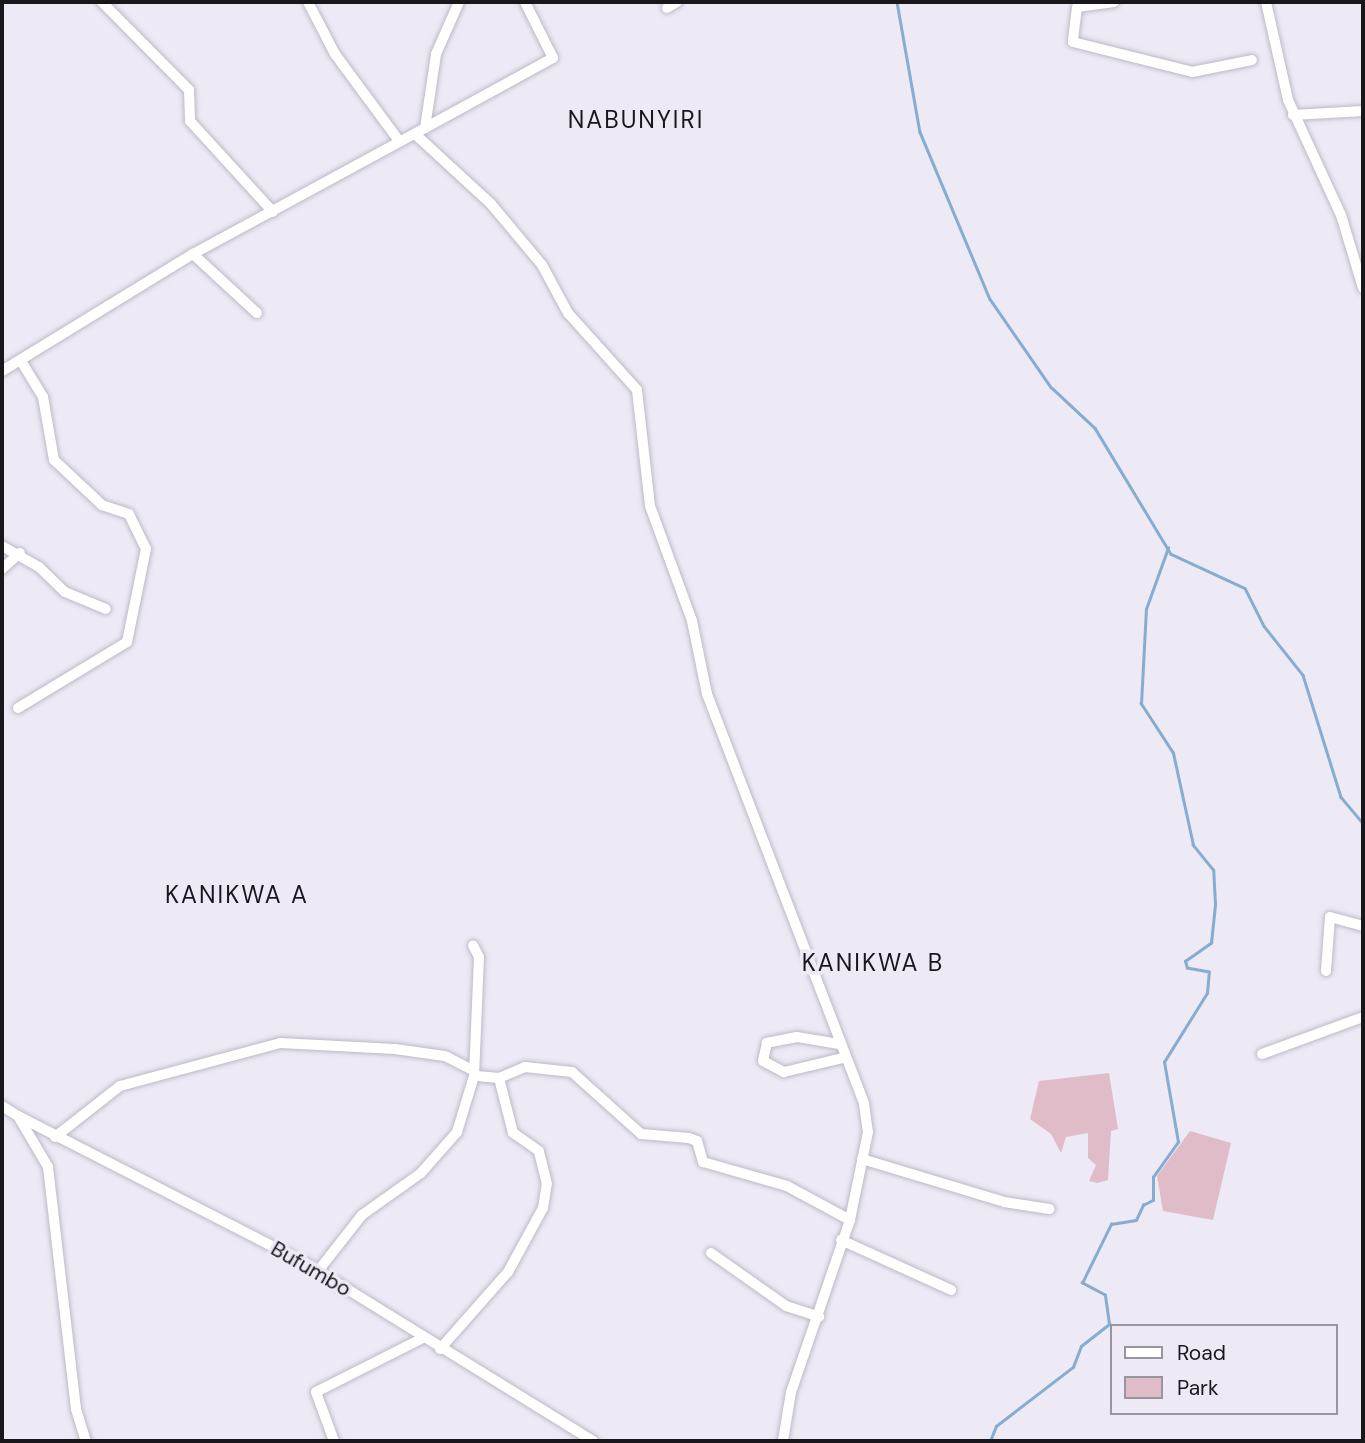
<!DOCTYPE html>
<html>
<head>
<meta charset="utf-8">
<style>
	body { margin:0 }
	#map { position:relative; width:1365px; height:1443px; overflow:hidden; background:#ede9f5; font-family:"DM Sans",sans-serif }
	div>[style] { position:absolute }
	[style*='--x'] { left:calc(var(--x)*1px); top:calc(var(--y)*1px); width:calc(var(--w)*1px); rotate:calc(var(--a)*1deg) }
	.green>* { inset:0; background:#e0bcc8 }
	.stream>* { height:2.5px; margin:-1.25px; padding:0 1.25px; transform-origin:1.25px; border-radius:1.25px; background:#86acd1 }
	.roads { filter:drop-shadow(0 0 2px #bdb9c5) drop-shadow(0 0 2px #bdb9c5) }
	.minor>* { height:10px; margin:-5px; padding:0 5px; transform-origin:5px; border-radius:5px; background:#fff }
	span { translate:-50% -50%; white-space:nowrap; text-align:center; line-height:1.15; -webkit-text-stroke:7px #ede9f5; paint-order:stroke }
	.street-label { font-size:21px; color:#19171b }
	.quarter-label { font-size:24px; color:#19171b; letter-spacing:2px }
	.frame { position:absolute; inset:0; border:4px solid #19171b; pointer-events:none }
	.legend { position:absolute; left:1110px; top:1324px; width:228px; height:91px; box-sizing:border-box; background:#ede9f5; border:2px solid #98959e; margin:0; padding:9px 12px; list-style:none; font-size:21px; color:#19171b }
	.legend li { display:flex; align-items:center; gap:14px; height:35px }
	.legend b { width:35px; border:2px solid #98959e }
</style>
</head>
<body>
<div id="map">
	<div class="green">
		<div style="clip-path:polygon(1109px 1073px,1118px 1129px,1111px 1131px,1108px 1180px,1097px 1183px,1089px 1181px,1096px 1165px,1088px 1158px,1088px 1133px,1066px 1137px,1061px 1153px,1051px 1134px,1030px 1119px,1039px 1081px)"></div>
		<div style="clip-path:polygon(1190px 1131px,1231px 1143px,1213px 1220px,1163px 1211px,1157px 1176px)"></div>
	</div>
	<div class="stream">
		<div style="--x:897;--y:2;--w:132;--a:80"></div>
		<div style="--x:920;--y:132;--w:181;--a:67.3"></div>
		<div style="--x:990;--y:299;--w:107;--a:55.3"></div>
		<div style="--x:1051;--y:387;--w:60;--a:43"></div>
		<div style="--x:1095;--y:428;--w:147;--a:58.9"></div>
		<div style="--x:1171;--y:554;--w:81;--a:24.7"></div>
		<div style="--x:1245;--y:588;--w:42;--a:63.4"></div>
		<div style="--x:1264;--y:626;--w:63;--a:51.5"></div>
		<div style="--x:1303;--y:675;--w:128;--a:72.7"></div>
		<div style="--x:1341;--y:797;--w:34;--a:50"></div>
		<div style="--x:990;--y:1441;--w:16;--a:-68"></div>
		<div style="--x:996;--y:1426;--w:97;--a:-37.5"></div>
		<div style="--x:1073;--y:1367;--w:22;--a:-69"></div>
		<div style="--x:1081;--y:1346;--w:36;--a:-38"></div>
		<div style="--x:1109;--y:1324;--w:29;--a:-98"></div>
		<div style="--x:1105;--y:1295;--w:26;--a:-152"></div>
		<div style="--x:1082;--y:1283;--w:66;--a:-63.8"></div>
		<div style="--x:1111;--y:1224;--w:25;--a:-9"></div>
		<div style="--x:1136;--y:1220;--w:17;--a:-65"></div>
		<div style="--x:1143;--y:1205;--w:11;--a:-27"></div>
		<div style="--x:1153;--y:1200;--w:23;--a:-90"></div>
		<div style="--x:1153;--y:1177;--w:43;--a:-54.5"></div>
		<div style="--x:1178;--y:1142;--w:81;--a:-99.9"></div>
		<div style="--x:1164;--y:1062;--w:81;--a:-58.1"></div>
		<div style="--x:1207;--y:993;--w:21;--a:-85"></div>
		<div style="--x:1209;--y:972;--w:22;--a:-170"></div>
		<div style="--x:1187;--y:968;--w:7;--a:-106"></div>
		<div style="--x:1185;--y:961;--w:32;--a:-35"></div>
		<div style="--x:1211;--y:943;--w:39;--a:-84"></div>
		<div style="--x:1215;--y:904;--w:34;--a:-93"></div>
		<div style="--x:1213;--y:870;--w:32;--a:-129"></div>
		<div style="--x:1193;--y:845;--w:94;--a:-102.3"></div>
		<div style="--x:1173;--y:753;--w:59;--a:-123.1"></div>
		<div style="--x:1141;--y:704;--w:95;--a:-87"></div>
		<div style="--x:1146;--y:609;--w:65;--a:-70.2"></div>
	</div>
	<div class="roads">
		<div class="minor">
			<div style="--x:102;--y:2;--w:124;--a:45.3"></div>
			<div style="--x:189;--y:90;--w:31;--a:88"></div>
			<div style="--x:190;--y:121;--w:123;--a:47.6"></div>
			<div style="--x:308;--y:2;--w:59;--a:62.6"></div>
			<div style="--x:335;--y:54;--w:104;--a:53.6"></div>
			<div style="--x:1114;--y:2;--w:37;--a:172"></div>
			<div style="--x:1077;--y:7;--w:35;--a:97"></div>
			<div style="--x:1073;--y:42;--w:123;--a:14.1"></div>
			<div style="--x:1192;--y:72;--w:61;--a:-11.3"></div>
			<div style="--x:1266;--y:2;--w:100;--a:77.3"></div>
			<div style="--x:1288;--y:100;--w:127;--a:65.3"></div>
			<div style="--x:1341;--y:215;--w:76;--a:73.2"></div>
			<div style="--x:667;--y:8;--w:12;--a:-31"></div>
			<div style="--x:1293;--y:115;--w:70;--a:-3.3"></div>
			<div style="--x:425;--y:128;--w:146;--a:-28.7"></div>
			<div style="--x:553;--y:58;--w:63;--a:-116.6"></div>
			<div style="--x:415;--y:134;--w:103;--a:42.6"></div>
			<div style="--x:491;--y:204;--w:80;--a:50.1"></div>
			<div style="--x:542;--y:265;--w:55;--a:61.6"></div>
			<div style="--x:568;--y:313;--w:103;--a:48.1"></div>
			<div style="--x:637;--y:390;--w:117;--a:83.6"></div>
			<div style="--x:650;--y:506;--w:122;--a:69.9"></div>
			<div style="--x:692;--y:621;--w:75;--a:78.4"></div>
			<div style="--x:707;--y:694;--w:439;--a:69"></div>
			<div style="--x:864;--y:1104;--w:28;--a:82"></div>
			<div style="--x:868;--y:1132;--w:90;--a:101.6"></div>
			<div style="--x:850;--y:1220;--w:182;--a:108.9"></div>
			<div style="--x:791;--y:1392;--w:50;--a:99.3"></div>
			<div style="--x:193;--y:254;--w:87;--a:42.7"></div>
			<div style="--x:2;--y:371;--w:224;--a:-31.5"></div>
			<div style="--x:193;--y:254;--w:264;--a:-28.5"></div>
			<div style="--x:425;--y:128;--w:75;--a:-81.5"></div>
			<div style="--x:436;--y:54;--w:57;--a:-66.1"></div>
			<div style="--x:2;--y:546;--w:43;--a:29.6"></div>
			<div style="--x:39;--y:567;--w:36;--a:44"></div>
			<div style="--x:65;--y:592;--w:44;--a:22.5"></div>
			<div style="--x:2;--y:569;--w:24;--a:-42"></div>
			<div style="--x:18;--y:708;--w:127;--a:-31.2"></div>
			<div style="--x:127;--y:642;--w:95;--a:-78.5"></div>
			<div style="--x:146;--y:549;--w:39;--a:-116"></div>
			<div style="--x:129;--y:514;--w:28;--a:-162"></div>
			<div style="--x:102;--y:505;--w:66;--a:-136.8"></div>
			<div style="--x:54;--y:460;--w:64;--a:-99.9"></div>
			<div style="--x:43;--y:397;--w:42;--a:-121.4"></div>
			<div style="--x:1326;--y:971;--w:54;--a:-85.8"></div>
			<div style="--x:1330;--y:917;--w:34;--a:15"></div>
			<div style="--x:839;--y:1044;--w:43;--a:-170.5"></div>
			<div style="--x:797;--y:1037;--w:31;--a:169"></div>
			<div style="--x:767;--y:1043;--w:18;--a:103"></div>
			<div style="--x:763;--y:1061;--w:24;--a:28"></div>
			<div style="--x:784;--y:1072;--w:61;--a:-13.3"></div>
			<div style="--x:1262;--y:1054;--w:108;--a:-20.1"></div>
			<div style="--x:499;--y:1078;--w:28;--a:-23"></div>
			<div style="--x:525;--y:1067;--w:47;--a:6.1"></div>
			<div style="--x:572;--y:1072;--w:93;--a:41.9"></div>
			<div style="--x:641;--y:1134;--w:48;--a:4.8"></div>
			<div style="--x:689;--y:1138;--w:9;--a:21"></div>
			<div style="--x:697;--y:1141;--w:22;--a:74"></div>
			<div style="--x:703;--y:1162;--w:87;--a:15.9"></div>
			<div style="--x:787;--y:1186;--w:72;--a:28.4"></div>
			<div style="--x:2;--y:1106;--w:19;--a:32"></div>
			<div style="--x:18;--y:1116;--w:59;--a:59.5"></div>
			<div style="--x:48;--y:1167;--w:244;--a:83.4"></div>
			<div style="--x:76;--y:1409;--w:34;--a:73"></div>
			<div style="--x:18;--y:1116;--w:322;--a:27.1"></div>
			<div style="--x:305;--y:1263;--w:339;--a:31.7"></div>
			<div style="--x:55;--y:1137;--w:83;--a:-38.1"></div>
			<div style="--x:120;--y:1086;--w:166;--a:-15"></div>
			<div style="--x:280;--y:1043;--w:115;--a:3"></div>
			<div style="--x:395;--y:1049;--w:50;--a:8"></div>
			<div style="--x:445;--y:1056;--w:30;--a:27"></div>
			<div style="--x:862;--y:1159;--w:148;--a:16.8"></div>
			<div style="--x:1004;--y:1202;--w:46;--a:8.8"></div>
			<div style="--x:841;--y:1240;--w:121;--a:24.4"></div>
			<div style="--x:711;--y:1253;--w:92;--a:35.2"></div>
			<div style="--x:786;--y:1306;--w:35;--a:18"></div>
			<div style="--x:318;--y:1271;--w:71;--a:-51.8"></div>
			<div style="--x:362;--y:1215;--w:72;--a:-35.4"></div>
			<div style="--x:421;--y:1173;--w:55;--a:-48.7"></div>
			<div style="--x:457;--y:1132;--w:59;--a:-73.1"></div>
			<div style="--x:440;--y:1349;--w:103;--a:-48.6"></div>
			<div style="--x:508;--y:1272;--w:73;--a:-61.3"></div>
			<div style="--x:543;--y:1208;--w:24;--a:-81"></div>
			<div style="--x:547;--y:1184;--w:34;--a:-104"></div>
			<div style="--x:539;--y:1151;--w:32;--a:-145"></div>
			<div style="--x:513;--y:1133;--w:57;--a:-104.3"></div>
			<div style="--x:499;--y:1078;--w:25;--a:-175"></div>
			<div style="--x:474;--y:1076;--w:119;--a:-87.6"></div>
			<div style="--x:479;--y:957;--w:13;--a:-117"></div>
			<div style="--x:334;--y:1441;--w:52;--a:-110.2"></div>
			<div style="--x:316;--y:1392;--w:120;--a:-26.8"></div>
		</div>
	</div>
	<div class="street-label">
		<span style="left:311px;top:1269px;rotate:30deg">Bufumbo</span>
	</div>
	<div class="quarter-label">
		<span style="left:636px;top:120px">NABUNYIRI</span>
		<span style="left:237px;top:895px">KANIKWA A</span>
		<span style="left:873px;top:963px">KANIKWA B</span>
	</div>
	<div class="frame"></div>
	<ul class="legend">
	<li><b style="height:9px;background:#fff"></b>Road</li>
	<li><b style="height:19px;background:#e0bcc8"></b>Park</li>
	</ul>
</div>
</body>
</html>
